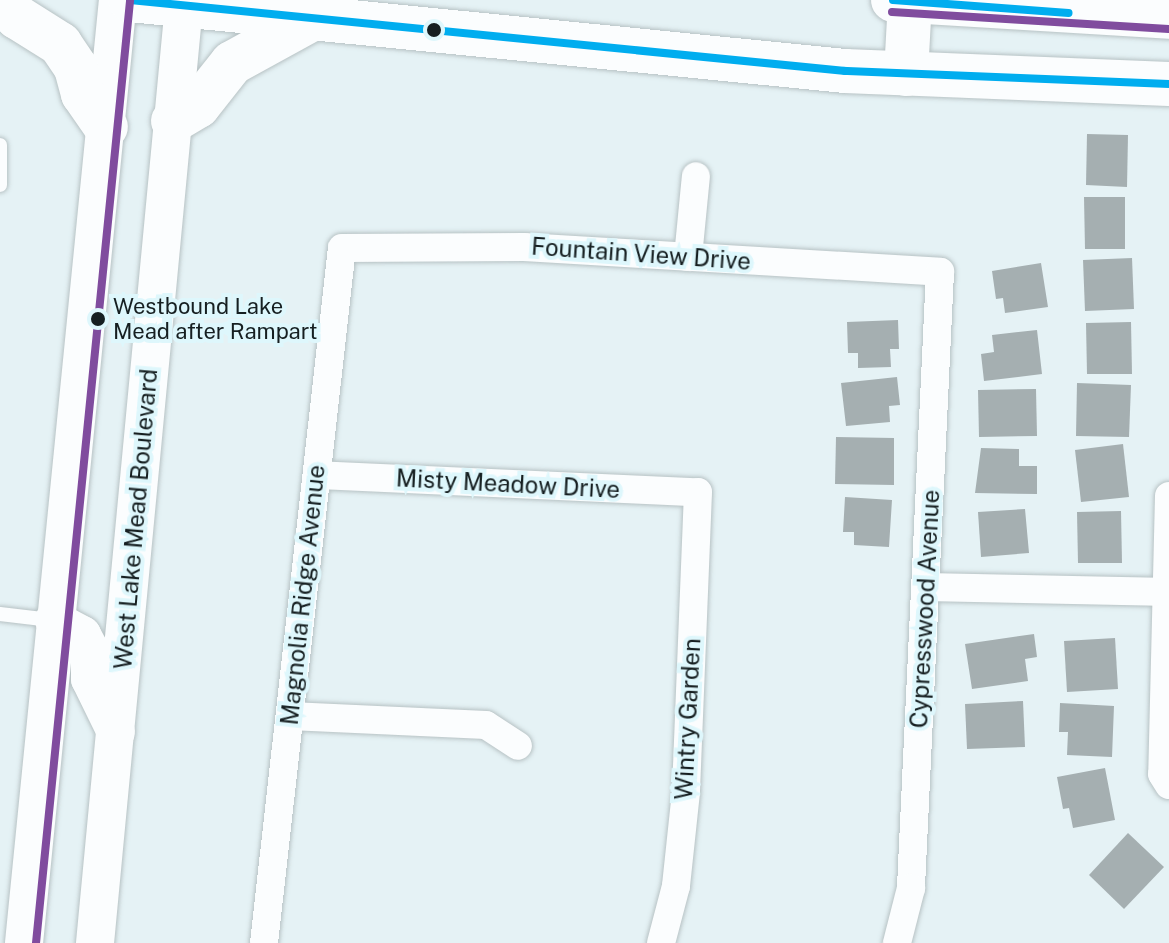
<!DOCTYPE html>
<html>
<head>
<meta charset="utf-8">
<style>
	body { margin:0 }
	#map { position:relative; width:1169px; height:943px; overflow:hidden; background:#e5f2f5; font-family:"Public Sans",sans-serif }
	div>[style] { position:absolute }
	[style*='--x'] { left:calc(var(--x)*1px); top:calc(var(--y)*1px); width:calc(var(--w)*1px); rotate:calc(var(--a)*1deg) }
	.building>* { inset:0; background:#a5afb1 }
	.roads { filter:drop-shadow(0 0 2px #b7c2c4) drop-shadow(0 0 2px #b7c2c4) }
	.service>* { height:14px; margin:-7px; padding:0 7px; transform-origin:7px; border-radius:7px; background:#fbfdfe }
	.minor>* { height:28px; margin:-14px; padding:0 14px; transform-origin:14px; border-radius:14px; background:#fbfdfe }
	.secondary>* { height:38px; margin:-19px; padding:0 19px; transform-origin:19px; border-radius:19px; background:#fbfdfe }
	.primary>* { height:44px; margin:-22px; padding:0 22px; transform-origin:22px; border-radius:22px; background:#fbfdfe }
	.bus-1>* { height:8px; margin:-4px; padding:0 4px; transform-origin:4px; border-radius:4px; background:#00adef }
	.bus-2>* { height:8px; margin:-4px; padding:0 4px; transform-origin:4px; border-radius:4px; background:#804c9e }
	.dots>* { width:22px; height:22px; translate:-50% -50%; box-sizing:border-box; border:4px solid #def7fc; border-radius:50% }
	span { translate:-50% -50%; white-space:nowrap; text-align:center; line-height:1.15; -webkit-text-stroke:8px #def7fc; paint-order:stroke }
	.bus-label { font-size:22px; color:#161f21 }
	.left { translate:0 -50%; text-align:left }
	.street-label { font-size:24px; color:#161f21 }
</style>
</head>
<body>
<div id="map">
	<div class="building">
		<div style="clip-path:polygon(1087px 134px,1128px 135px,1127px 187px,1086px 185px)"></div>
		<div style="clip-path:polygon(1084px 197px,1125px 197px,1125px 249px,1085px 249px)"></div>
		<div style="clip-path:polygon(1132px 258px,1134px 309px,1085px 311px,1083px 260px)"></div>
		<div style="clip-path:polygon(1041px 263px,1048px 307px,1005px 313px,1003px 298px,996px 299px,992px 271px)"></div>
		<div style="clip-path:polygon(898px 320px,899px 349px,890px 349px,891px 367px,858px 368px,858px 353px,848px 353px,847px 322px)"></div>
		<div style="clip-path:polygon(1131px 322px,1132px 374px,1087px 374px,1086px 323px)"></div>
		<div style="clip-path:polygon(1037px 330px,1042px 374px,984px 381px,981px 354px,994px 352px,992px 335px)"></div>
		<div style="clip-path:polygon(897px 377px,900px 405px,889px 406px,890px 422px,846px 426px,841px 383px)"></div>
		<div style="clip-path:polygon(1077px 383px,1131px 385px,1129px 437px,1076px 436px)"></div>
		<div style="clip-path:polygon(1036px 389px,1037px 436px,979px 437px,978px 390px)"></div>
		<div style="clip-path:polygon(836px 437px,894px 438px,894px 485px,835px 484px)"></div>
		<div style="clip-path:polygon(1123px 444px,1129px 497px,1081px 502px,1075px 450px)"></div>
		<div style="clip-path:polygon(981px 448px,1019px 449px,1019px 466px,1037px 466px,1037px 494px,975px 493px)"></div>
		<div style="clip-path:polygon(845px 497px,892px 500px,889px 547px,854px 545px,854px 532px,843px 532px)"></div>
		<div style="clip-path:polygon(1025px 509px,1029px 553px,981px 557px,978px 512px)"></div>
		<div style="clip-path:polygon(1121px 511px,1122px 563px,1078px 563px,1077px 512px)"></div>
		<div style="clip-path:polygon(1034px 634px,1037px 657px,1025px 659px,1028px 681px,972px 689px,965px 644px)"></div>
		<div style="clip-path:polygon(1115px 638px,1118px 689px,1067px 692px,1064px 641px)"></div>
		<div style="clip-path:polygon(1023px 701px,1025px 747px,967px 749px,965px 704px)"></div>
		<div style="clip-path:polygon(1060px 703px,1114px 706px,1112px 757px,1067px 755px,1068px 732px,1059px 732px)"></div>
		<div style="clip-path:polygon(1105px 768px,1115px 820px,1073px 828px,1069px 808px,1063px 809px,1057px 777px)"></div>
		<div style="clip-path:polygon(1128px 833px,1164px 867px,1124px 909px,1089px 875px)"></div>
	</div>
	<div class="roads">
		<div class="service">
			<div style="--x:0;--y:145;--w:40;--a:90"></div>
			<div style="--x:0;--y:614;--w:51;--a:6.7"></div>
		</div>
		<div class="minor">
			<div style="--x:688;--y:257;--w:81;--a:-84.4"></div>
			<div style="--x:317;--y:475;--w:381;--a:2.6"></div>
			<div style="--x:698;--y:492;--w:300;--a:92.3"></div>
			<div style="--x:686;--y:792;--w:95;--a:96.1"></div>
			<div style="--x:676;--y:886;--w:59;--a:104.7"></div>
			<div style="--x:1169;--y:496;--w:278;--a:91.4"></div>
			<div style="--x:1162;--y:774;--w:13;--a:58"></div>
			<div style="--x:927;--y:587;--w:242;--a:1.2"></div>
			<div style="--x:290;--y:716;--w:196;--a:2.6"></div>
			<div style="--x:486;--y:725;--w:38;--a:33"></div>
			<div style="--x:264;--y:943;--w:699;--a:-83.6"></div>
			<div style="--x:342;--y:248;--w:182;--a:-0.3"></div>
			<div style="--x:524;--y:247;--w:417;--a:3.4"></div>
			<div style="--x:940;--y:272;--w:617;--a:92.7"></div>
			<div style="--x:911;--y:888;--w:57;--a:104.3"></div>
		</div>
		<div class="secondary">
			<div style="--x:54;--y:620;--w:32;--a:28"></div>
			<div style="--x:82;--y:635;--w:17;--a:62"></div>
			<div style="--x:90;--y:650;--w:29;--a:90"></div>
			<div style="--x:90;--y:679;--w:59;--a:63.9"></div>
			<div style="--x:24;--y:943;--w:948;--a:-84.31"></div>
			<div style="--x:95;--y:943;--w:942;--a:-84.58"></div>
		</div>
		<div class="primary">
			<div style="--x:2;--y:0;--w:23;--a:49"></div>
			<div style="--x:17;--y:17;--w:51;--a:32.1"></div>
			<div style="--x:60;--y:44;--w:29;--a:56"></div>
			<div style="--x:76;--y:68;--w:27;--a:75"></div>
			<div style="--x:83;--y:94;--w:40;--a:55.1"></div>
			<div style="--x:130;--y:0;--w:719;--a:5.67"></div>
			<div style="--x:845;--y:71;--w:324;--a:2.3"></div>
			<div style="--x:893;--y:0;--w:277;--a:3.5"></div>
			<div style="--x:906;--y:74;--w:73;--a:-86.9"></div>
			<div style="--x:173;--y:121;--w:29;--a:-31"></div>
			<div style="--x:198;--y:106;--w:55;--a:-51.7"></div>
			<div style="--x:232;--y:63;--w:91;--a:-28.8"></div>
		</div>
	</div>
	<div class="bus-1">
		<div style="--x:130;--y:0;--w:719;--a:5.67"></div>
		<div style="--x:845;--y:71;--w:324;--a:2.3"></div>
		<div style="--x:893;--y:0;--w:176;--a:4.2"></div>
	</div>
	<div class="bus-2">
		<div style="--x:892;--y:12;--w:277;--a:3.5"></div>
		<div style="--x:36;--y:943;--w:947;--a:-84.3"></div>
	</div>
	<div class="dots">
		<div style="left:434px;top:30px;background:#161f21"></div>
		<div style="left:98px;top:319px;background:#161f21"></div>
	</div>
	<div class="bus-label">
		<span class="left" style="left:113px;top:319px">Westbound Lake<br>Mead after Rampart</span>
	</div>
	<div class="street-label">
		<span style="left:641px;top:254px;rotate:4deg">Fountain View Drive</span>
		<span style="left:508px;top:484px;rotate:3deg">Misty Meadow Drive</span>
		<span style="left:136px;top:519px;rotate:-85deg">West Lake Mead Boulevard</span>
		<span style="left:303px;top:595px;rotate:-84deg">Magnolia Ridge Avenue</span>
		<span style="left:925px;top:609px;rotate:-87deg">Cypresswood Avenue</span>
		<span style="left:688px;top:719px;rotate:-87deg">Wintry Garden</span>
	</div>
</div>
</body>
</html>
